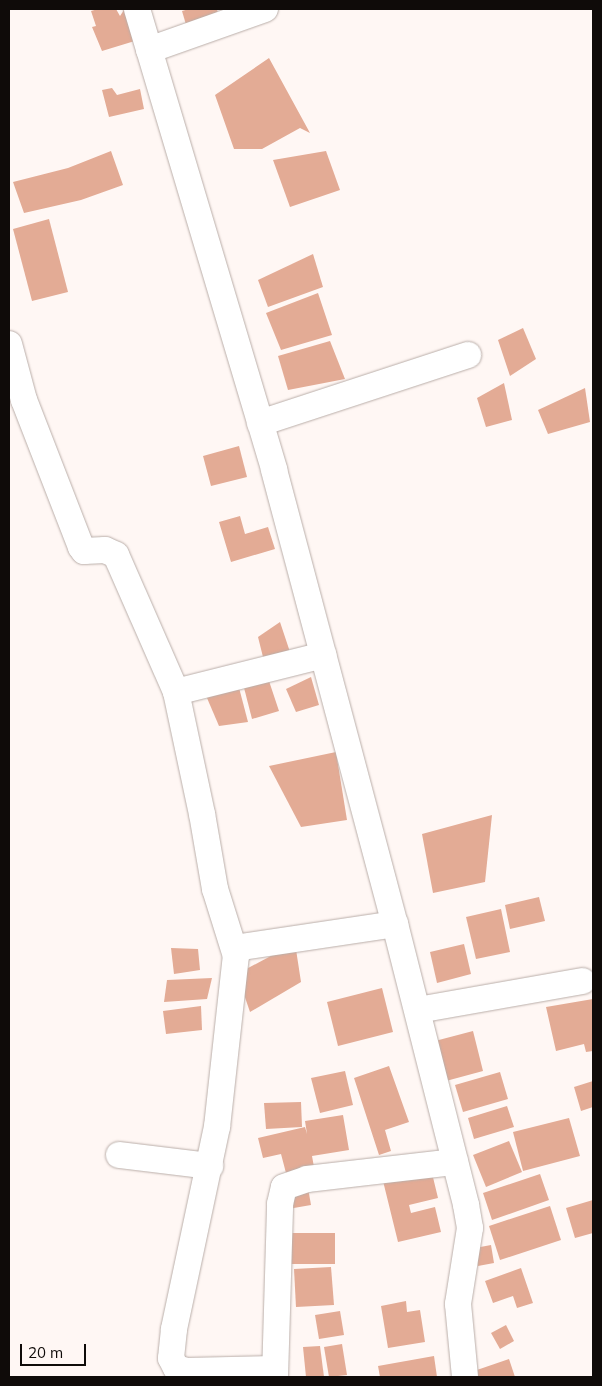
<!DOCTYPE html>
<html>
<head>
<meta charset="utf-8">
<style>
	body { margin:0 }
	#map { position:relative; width:602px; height:1386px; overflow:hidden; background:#fff7f4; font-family:Mulish,sans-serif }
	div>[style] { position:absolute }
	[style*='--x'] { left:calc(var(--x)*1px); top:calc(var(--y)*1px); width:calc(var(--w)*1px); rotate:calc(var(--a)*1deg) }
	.building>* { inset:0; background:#e3ab95 }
	.roads { filter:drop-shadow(0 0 1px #baaea9) drop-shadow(0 0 1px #baaea9) }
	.street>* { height:26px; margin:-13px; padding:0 13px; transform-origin:13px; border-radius:13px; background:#fff }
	span { translate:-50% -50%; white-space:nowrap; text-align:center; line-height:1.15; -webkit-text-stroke:4px #fff7f4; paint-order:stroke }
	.frame { position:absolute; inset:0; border:10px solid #0f0b09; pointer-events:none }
	.scale { position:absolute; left:20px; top:1344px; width:66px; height:22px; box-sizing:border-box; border:2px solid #0f0b09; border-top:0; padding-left:6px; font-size:15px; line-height:18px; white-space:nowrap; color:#0f0b09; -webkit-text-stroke:4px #fff7f4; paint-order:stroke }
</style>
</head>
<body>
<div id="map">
	<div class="building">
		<div style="clip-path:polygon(98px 9px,116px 9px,120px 16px,124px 10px,138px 40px,102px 51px,92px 27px,96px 26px,91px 11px)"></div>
		<div style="clip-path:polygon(189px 9px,217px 9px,219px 19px,187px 28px,182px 11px)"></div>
		<div style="clip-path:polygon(269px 58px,310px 133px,300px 128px,262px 149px,234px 149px,215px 95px)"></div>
		<div style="clip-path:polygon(112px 88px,117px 95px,140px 89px,144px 109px,109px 117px,102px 90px)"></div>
		<div style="clip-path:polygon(111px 151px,123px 185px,81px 200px,24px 213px,13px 182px,68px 168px)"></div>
		<div style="clip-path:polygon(326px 151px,340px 190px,290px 207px,273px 160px)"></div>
		<div style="clip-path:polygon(49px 219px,68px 292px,32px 301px,13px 229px)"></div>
		<div style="clip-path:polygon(313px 254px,323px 287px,268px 307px,258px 280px)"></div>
		<div style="clip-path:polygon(318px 293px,332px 335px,281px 350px,266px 313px)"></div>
		<div style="clip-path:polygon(523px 328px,536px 359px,510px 376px,498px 340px)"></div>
		<div style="clip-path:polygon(330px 341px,345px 379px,288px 390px,278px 356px)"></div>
		<div style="clip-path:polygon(504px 383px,512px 420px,486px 427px,477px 398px)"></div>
		<div style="clip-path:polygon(585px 388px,590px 422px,548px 434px,538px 410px)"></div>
		<div style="clip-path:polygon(239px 446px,247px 477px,211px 486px,203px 456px)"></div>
		<div style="clip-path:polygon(240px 516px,245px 534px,268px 527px,275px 549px,231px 562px,219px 522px)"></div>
		<div style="clip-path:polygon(280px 622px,291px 655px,265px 665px,258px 637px)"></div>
		<div style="clip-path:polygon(267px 675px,279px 711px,252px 719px,241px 676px)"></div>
		<div style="clip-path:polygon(311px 677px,319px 705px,296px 712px,286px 689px)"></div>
		<div style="clip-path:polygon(237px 680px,248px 722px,219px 726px,204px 691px)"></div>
		<div style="clip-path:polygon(336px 752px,347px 820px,301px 827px,269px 766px)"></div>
		<div style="clip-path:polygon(492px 815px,485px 882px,433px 893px,422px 834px)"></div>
		<div style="clip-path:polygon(539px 897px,545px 921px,510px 929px,505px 905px)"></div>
		<div style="clip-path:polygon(501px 909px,510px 952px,476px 959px,466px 917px)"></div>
		<div style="clip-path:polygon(295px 943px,301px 982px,250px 1012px,237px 974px)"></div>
		<div style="clip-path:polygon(464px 944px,471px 974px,437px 983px,430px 952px)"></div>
		<div style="clip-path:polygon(171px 948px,198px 949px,200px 970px,174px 974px)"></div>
		<div style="clip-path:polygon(212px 978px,207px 999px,164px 1002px,167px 980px)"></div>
		<div style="clip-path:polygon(382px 988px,393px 1032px,338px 1046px,327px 1002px)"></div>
		<div style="clip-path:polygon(593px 999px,593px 1051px,586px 1052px,584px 1044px,556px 1051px,546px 1007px)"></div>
		<div style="clip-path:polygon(201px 1006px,202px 1030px,166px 1034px,163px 1011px)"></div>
		<div style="clip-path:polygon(473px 1031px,483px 1071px,446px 1081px,435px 1041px)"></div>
		<div style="clip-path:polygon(389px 1066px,409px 1122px,385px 1130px,391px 1151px,379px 1155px,354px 1078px)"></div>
		<div style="clip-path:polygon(345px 1071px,353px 1105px,320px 1113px,311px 1078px)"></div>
		<div style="clip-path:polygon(500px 1072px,508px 1099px,463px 1112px,455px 1085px)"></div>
		<div style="clip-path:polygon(593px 1081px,593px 1107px,581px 1111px,574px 1087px)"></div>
		<div style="clip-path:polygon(301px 1102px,302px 1127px,266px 1129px,264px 1103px)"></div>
		<div style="clip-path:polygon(507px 1106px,514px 1127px,474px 1139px,468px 1118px)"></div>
		<div style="clip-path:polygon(343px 1115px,349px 1150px,312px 1156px,314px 1167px,286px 1173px,281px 1154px,263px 1158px,258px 1138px,305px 1127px,307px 1134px,305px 1121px)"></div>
		<div style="clip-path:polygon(569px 1118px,580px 1156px,523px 1171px,513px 1132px)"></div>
		<div style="clip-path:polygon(509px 1141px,522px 1172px,486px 1187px,473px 1155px)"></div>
		<div style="clip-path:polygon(431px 1169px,438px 1198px,409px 1205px,411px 1213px,435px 1207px,441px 1232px,398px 1242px,383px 1181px)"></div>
		<div style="clip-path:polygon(540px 1174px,549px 1200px,492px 1220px,483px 1193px)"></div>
		<div style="clip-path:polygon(308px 1188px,311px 1205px,288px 1209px,285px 1192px)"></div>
		<div style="clip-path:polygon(593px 1200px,593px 1233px,575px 1238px,566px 1208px)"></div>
		<div style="clip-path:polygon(550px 1206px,561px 1240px,500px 1260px,489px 1226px)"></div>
		<div style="clip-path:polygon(287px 1233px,335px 1233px,335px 1264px,287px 1264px)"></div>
		<div style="clip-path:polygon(491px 1245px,494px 1263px,478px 1266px,475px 1248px)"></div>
		<div style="clip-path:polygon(331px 1267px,334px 1305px,296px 1307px,294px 1269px)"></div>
		<div style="clip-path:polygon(521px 1268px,533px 1303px,517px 1308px,513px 1296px,493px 1303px,485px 1281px)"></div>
		<div style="clip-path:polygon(406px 1301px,407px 1312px,420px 1310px,425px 1342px,388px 1348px,381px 1306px)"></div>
		<div style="clip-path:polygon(340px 1311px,344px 1335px,319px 1339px,315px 1315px)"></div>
		<div style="clip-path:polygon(506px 1325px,514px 1341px,500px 1349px,491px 1333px)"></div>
		<div style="clip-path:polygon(342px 1344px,347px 1375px,329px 1377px,324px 1347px)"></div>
		<div style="clip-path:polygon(320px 1346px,324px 1377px,306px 1377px,303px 1347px)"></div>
		<div style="clip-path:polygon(434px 1356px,437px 1377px,380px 1377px,378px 1366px)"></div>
		<div style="clip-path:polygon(509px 1359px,515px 1377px,477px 1377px,474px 1371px)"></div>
	</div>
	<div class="roads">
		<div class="street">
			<div style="--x:137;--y:9;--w:481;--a:73.4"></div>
			<div style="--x:274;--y:470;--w:470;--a:75.1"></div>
			<div style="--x:395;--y:924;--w:290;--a:75.8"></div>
			<div style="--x:466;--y:1205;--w:23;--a:80"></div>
			<div style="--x:470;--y:1228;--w:77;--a:99"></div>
			<div style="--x:458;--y:1304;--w:73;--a:84.5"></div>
			<div style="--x:149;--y:50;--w:123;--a:-19.5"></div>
			<div style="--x:9;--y:344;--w:58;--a:75"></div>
			<div style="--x:24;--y:400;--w:158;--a:68.8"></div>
			<div style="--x:81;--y:547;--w:5;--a:53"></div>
			<div style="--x:84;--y:551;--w:21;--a:-3"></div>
			<div style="--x:105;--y:550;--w:12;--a:24"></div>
			<div style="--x:116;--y:555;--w:150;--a:66.3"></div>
			<div style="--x:260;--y:423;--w:219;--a:-18.1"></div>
			<div style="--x:235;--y:948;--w:162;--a:-8.5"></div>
			<div style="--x:418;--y:1010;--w:167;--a:-10"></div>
			<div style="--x:119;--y:1155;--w:92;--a:6.9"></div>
			<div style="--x:275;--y:1369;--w:88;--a:178.7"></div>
			<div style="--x:187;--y:1371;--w:11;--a:-165"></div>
			<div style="--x:176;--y:1368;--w:11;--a:-117"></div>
			<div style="--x:171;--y:1358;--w:29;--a:-84"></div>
			<div style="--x:174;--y:1329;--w:207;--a:-78"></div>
			<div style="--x:217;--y:1127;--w:172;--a:-83.7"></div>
			<div style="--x:236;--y:956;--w:70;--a:-107.4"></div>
			<div style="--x:215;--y:889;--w:76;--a:-99.8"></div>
			<div style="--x:202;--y:814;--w:125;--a:-102"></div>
			<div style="--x:176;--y:692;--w:152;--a:-14.1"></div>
			<div style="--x:275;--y:1377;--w:173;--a:-88.3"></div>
			<div style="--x:280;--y:1204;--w:17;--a:-77"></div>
			<div style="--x:284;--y:1187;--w:24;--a:-19"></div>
			<div style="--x:307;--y:1179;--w:149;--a:-6.6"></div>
		</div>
	</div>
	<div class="frame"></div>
	<div class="scale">20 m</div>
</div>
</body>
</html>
